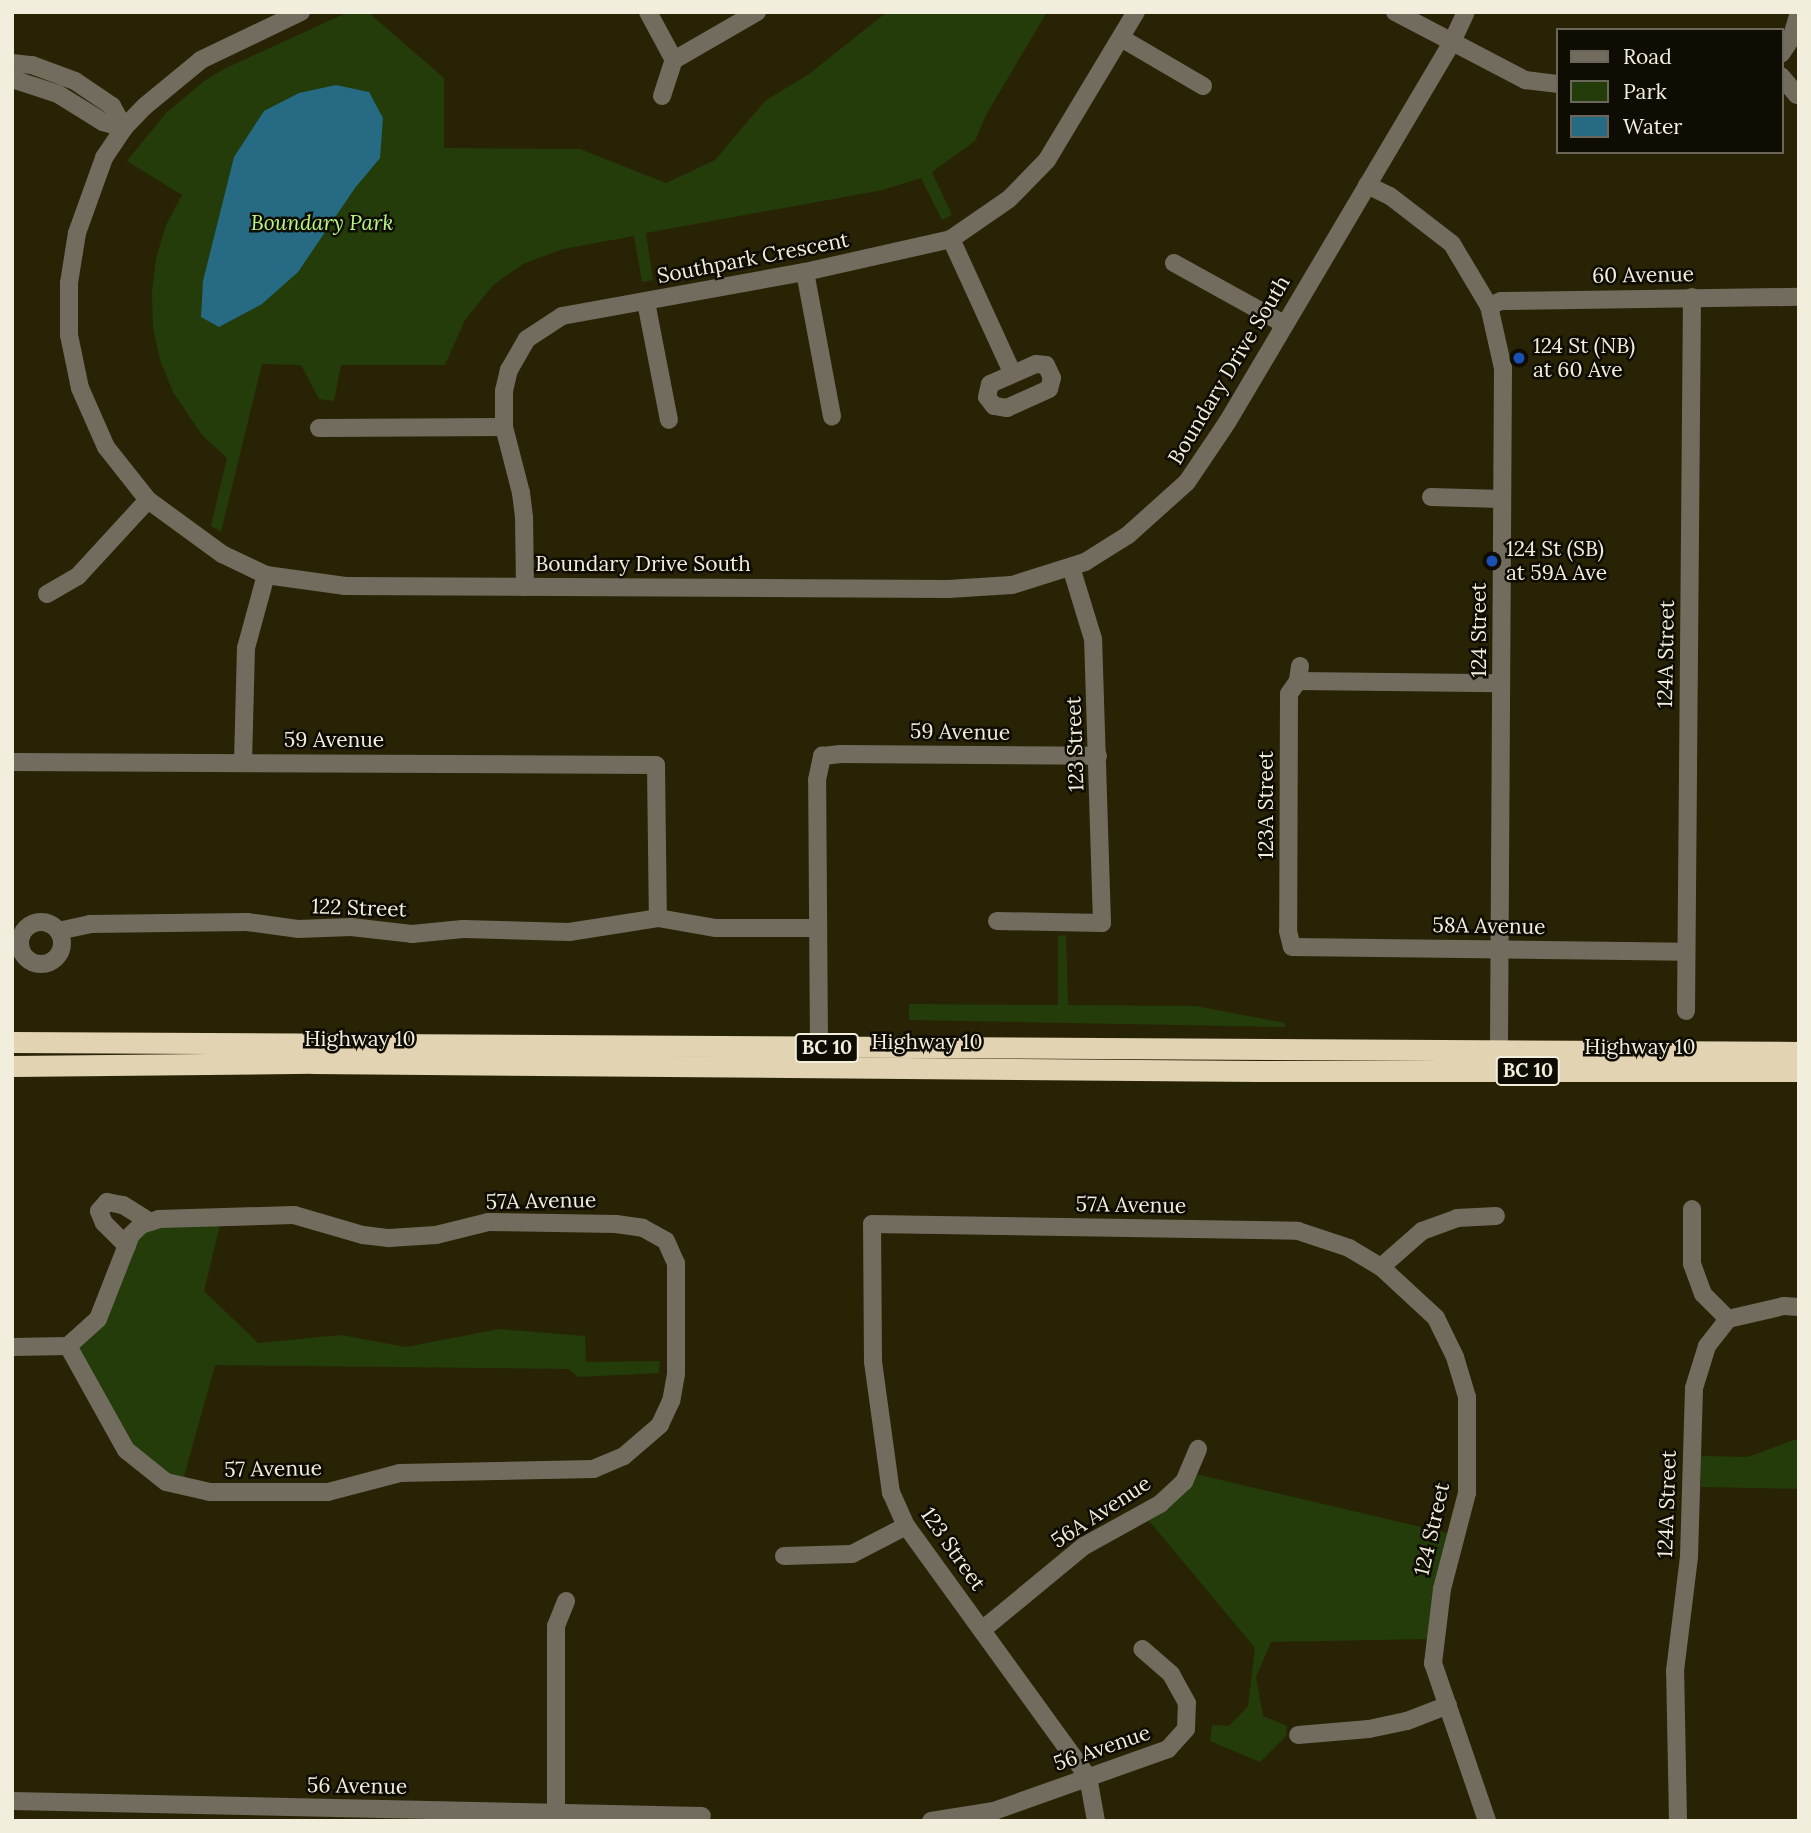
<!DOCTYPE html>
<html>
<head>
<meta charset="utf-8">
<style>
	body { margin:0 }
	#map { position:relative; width:1811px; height:1833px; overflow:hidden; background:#292305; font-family:Lora,serif }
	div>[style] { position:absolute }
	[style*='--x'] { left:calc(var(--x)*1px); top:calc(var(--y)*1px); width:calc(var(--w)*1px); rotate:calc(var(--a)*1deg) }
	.green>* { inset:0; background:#233c09 }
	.water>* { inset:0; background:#266a83 }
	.minor>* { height:18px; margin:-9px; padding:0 9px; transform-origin:9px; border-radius:9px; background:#726c5f }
	.minor>.ring { margin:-9px; padding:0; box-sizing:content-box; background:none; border:18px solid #726c5f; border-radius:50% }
	.highway>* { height:21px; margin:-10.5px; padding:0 10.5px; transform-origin:10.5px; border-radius:10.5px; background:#e2d3b3 }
	.dots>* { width:19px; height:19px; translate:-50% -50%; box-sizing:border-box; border:4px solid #0f0c03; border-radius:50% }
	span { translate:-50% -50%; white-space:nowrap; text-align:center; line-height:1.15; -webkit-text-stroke:5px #0f0c03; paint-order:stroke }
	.shield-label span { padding:2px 5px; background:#0f0c03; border:2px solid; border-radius:5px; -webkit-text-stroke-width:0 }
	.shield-label { font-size:19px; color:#f2eedd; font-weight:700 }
	.park-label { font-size:21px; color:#b7f683; font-style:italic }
	.street-label { font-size:21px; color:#f2eedd }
	.poi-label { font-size:21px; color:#f2eedd }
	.left { translate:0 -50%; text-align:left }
	.frame { position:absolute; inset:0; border:14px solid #f2eedd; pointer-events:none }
	.legend { position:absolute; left:1556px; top:28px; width:228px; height:126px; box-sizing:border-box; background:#0f0c03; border:2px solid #6a665a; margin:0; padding:9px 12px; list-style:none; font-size:21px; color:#f2eedd }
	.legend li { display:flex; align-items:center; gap:14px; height:35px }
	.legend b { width:35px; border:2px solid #6a665a }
</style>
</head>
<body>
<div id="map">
	<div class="green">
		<div style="clip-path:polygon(348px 12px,368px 12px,444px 78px,444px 148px,580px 149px,666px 183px,715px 160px,765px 101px,809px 74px,887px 12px,1047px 12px,986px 115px,975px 141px,932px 172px,952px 215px,942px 220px,921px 178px,883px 190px,646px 233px,653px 280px,642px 282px,634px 236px,563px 249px,523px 264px,493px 285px,465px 320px,445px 365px,341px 365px,334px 401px,319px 399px,301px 365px,262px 364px,221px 532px,211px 526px,227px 458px,202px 435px,173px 392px,160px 360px,153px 327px,152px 292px,156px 258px,166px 225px,182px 195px,127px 161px,165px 114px,204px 81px,226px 68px)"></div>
		<div style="clip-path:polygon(1066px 935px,1068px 1005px,1196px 1006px,1285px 1023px,1285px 1027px,909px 1020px,909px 1004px,1058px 1005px,1058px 936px)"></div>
		<div style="clip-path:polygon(221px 1221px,204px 1291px,258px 1343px,341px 1335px,406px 1347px,499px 1329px,585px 1336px,586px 1362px,660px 1361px,659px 1373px,578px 1377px,569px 1369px,215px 1365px,183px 1480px,170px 1477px,128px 1445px,74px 1348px,134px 1239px,160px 1225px)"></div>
		<div style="clip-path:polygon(1793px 1440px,1799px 1440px,1799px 1489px,1701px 1487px,1701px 1456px,1748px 1457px)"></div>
		<div style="clip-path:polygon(1191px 1473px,1451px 1534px,1430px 1639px,1271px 1642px,1256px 1677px,1263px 1716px,1287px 1726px,1286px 1736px,1260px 1762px,1210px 1741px,1212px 1725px,1229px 1726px,1248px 1706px,1255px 1648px,1145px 1516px)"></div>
	</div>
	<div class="water">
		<div style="clip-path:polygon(336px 85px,369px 92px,383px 118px,380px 158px,355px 188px,298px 272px,262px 304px,219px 327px,201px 317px,203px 281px,234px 157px,264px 111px,299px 93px)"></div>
	</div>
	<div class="minor">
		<div style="--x:301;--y:12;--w:111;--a:154.4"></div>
		<div style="--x:201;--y:60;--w:72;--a:140.6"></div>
		<div style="--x:145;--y:106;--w:30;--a:134"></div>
		<div style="--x:124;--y:128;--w:36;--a:124"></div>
		<div style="--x:104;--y:158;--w:80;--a:109.8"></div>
		<div style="--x:77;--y:233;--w:51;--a:99.1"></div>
		<div style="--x:69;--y:283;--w:52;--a:90"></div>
		<div style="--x:69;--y:335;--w:54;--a:78.3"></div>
		<div style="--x:80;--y:388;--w:64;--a:66.2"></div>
		<div style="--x:106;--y:447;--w:68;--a:51.6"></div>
		<div style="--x:148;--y:500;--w:92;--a:36.1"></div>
		<div style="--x:222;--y:554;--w:49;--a:25.5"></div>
		<div style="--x:266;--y:575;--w:80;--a:7.9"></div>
		<div style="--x:345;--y:586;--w:603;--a:0.29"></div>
		<div style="--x:948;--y:589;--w:64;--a:-3.6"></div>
		<div style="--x:1012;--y:585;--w:77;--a:-17.5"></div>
		<div style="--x:1085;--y:562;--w:51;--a:-32.1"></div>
		<div style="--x:1128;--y:535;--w:79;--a:-41.9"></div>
		<div style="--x:1187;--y:482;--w:73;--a:-56.1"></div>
		<div style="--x:1228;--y:421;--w:438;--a:-59.4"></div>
		<div style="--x:1451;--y:44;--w:35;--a:-65"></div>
		<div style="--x:648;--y:12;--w:55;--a:61.6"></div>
		<div style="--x:674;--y:60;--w:96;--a:-30"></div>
		<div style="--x:1395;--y:12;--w:147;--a:27.6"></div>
		<div style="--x:1525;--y:80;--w:32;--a:7"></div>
		<div style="--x:1121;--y:38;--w:95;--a:30.3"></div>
		<div style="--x:1781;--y:54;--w:18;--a:-56"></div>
		<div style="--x:1791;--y:39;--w:27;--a:-73"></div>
		<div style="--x:12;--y:63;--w:20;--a:6"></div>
		<div style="--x:32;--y:65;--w:46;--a:20.4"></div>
		<div style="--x:75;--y:81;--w:45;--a:34"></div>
		<div style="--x:112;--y:106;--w:25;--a:61"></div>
		<div style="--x:1781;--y:76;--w:25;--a:50"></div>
		<div style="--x:12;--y:79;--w:48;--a:18.1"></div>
		<div style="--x:58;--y:94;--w:53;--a:31.9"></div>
		<div style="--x:103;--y:122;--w:22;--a:16"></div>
		<div style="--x:662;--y:96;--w:38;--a:-72"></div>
		<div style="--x:1367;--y:185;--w:25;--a:26"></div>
		<div style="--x:1390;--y:196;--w:78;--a:37.7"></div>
		<div style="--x:1452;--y:244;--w:72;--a:59.2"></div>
		<div style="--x:1489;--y:306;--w:64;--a:77.3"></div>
		<div style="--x:1503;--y:368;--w:680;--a:90.34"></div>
		<div style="--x:951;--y:239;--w:146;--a:65.4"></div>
		<div style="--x:1174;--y:263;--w:126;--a:29"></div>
		<div style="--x:805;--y:272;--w:147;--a:79.4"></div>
		<div style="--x:646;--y:302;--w:120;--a:79"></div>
		<div style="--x:1489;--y:306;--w:13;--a:-23"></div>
		<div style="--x:1501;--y:301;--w:298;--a:-0.8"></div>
		<div style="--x:1036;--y:364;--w:10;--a:6"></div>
		<div style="--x:1046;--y:365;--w:14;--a:65"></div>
		<div style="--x:1052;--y:378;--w:11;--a:105"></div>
		<div style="--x:1049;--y:389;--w:46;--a:155.7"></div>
		<div style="--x:1007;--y:408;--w:13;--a:-171"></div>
		<div style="--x:994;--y:406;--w:11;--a:-128"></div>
		<div style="--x:987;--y:397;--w:13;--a:-77"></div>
		<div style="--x:990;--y:384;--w:50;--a:-23.5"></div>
		<div style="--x:319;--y:428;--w:185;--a:-0.3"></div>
		<div style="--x:1431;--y:497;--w:71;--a:1.6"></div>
		<div style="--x:525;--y:587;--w:70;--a:-90.8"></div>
		<div style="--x:524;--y:517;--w:24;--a:-97"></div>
		<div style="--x:521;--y:493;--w:68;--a:-104.4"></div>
		<div style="--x:504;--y:427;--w:36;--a:-90"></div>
		<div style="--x:504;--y:391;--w:22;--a:-77"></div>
		<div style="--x:509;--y:370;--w:36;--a:-60"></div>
		<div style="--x:527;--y:339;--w:42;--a:-33.3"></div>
		<div style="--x:562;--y:316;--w:247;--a:-10.3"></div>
		<div style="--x:805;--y:272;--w:150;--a:-12.7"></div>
		<div style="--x:951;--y:239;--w:70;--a:-34.6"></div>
		<div style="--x:1009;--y:199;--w:54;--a:-45.7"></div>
		<div style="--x:1047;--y:160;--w:173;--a:-59"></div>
		<div style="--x:47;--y:594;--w:36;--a:-30"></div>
		<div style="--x:78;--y:576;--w:103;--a:-47.4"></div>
		<div style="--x:1300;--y:666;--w:15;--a:98"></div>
		<div style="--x:1298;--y:681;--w:16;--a:125"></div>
		<div style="--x:1289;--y:694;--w:237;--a:90.2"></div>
		<div style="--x:1288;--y:931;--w:16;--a:76"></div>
		<div style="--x:1292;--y:947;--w:394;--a:0.7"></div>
		<div style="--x:1298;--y:681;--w:203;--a:0.6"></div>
		<div style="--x:12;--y:762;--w:644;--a:0.27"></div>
		<div style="--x:656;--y:765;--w:153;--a:89.3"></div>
		<div style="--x:243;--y:762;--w:114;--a:-88.5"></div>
		<div style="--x:246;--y:648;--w:76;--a:-74.7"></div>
		<div style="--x:997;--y:921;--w:105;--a:1.1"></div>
		<div style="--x:1102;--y:923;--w:284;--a:-91.8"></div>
		<div style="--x:1093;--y:639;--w:75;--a:-107"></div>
		<div class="ring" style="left:20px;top:922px;width:24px;height:24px"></div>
		<div style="--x:58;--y:931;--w:33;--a:-12"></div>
		<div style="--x:90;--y:924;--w:157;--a:-0.7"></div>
		<div style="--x:247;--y:922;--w:51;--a:7.8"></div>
		<div style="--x:298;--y:929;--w:53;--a:-2.2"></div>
		<div style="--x:351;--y:927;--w:61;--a:6.5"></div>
		<div style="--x:412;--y:934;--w:51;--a:-5.6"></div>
		<div style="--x:463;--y:929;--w:106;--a:1.6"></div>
		<div style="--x:569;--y:932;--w:90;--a:-8.9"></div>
		<div style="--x:658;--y:918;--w:59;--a:9.8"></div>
		<div style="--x:716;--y:928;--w:102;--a:0"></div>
		<div style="--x:1686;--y:1011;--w:714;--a:-89.52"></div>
		<div style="--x:819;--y:1048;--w:268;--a:-90.4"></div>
		<div style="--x:817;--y:780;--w:25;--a:-78"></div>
		<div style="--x:822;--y:756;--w:19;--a:-6"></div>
		<div style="--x:841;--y:754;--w:257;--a:0.4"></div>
		<div style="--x:127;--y:1246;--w:33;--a:-135"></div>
		<div style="--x:104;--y:1223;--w:13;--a:-113"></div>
		<div style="--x:99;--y:1211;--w:12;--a:-48"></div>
		<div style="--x:107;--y:1202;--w:16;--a:11"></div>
		<div style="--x:123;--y:1205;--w:32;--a:32"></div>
		<div style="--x:1381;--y:1267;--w:55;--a:-41.3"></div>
		<div style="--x:1422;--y:1231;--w:37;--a:-20"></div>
		<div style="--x:1457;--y:1218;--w:39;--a:-3"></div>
		<div style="--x:1728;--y:1319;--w:57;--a:-13.1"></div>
		<div style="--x:1784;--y:1306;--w:15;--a:4"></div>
		<div style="--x:12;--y:1347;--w:56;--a:-1"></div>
		<div style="--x:68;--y:1346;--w:40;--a:-42"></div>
		<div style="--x:98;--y:1319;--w:90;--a:-68.6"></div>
		<div style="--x:131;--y:1235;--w:14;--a:-45"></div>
		<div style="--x:141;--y:1225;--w:19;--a:-18"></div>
		<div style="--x:159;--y:1219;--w:135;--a:-1.7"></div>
		<div style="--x:294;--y:1215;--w:72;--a:16.2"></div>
		<div style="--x:363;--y:1235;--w:26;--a:7"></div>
		<div style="--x:389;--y:1238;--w:47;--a:-3.7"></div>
		<div style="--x:436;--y:1235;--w:54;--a:-14"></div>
		<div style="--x:488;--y:1222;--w:128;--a:0.9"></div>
		<div style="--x:616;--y:1224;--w:27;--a:8"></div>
		<div style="--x:643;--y:1228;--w:26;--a:29"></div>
		<div style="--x:666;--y:1241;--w:24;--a:66"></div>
		<div style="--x:676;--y:1263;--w:111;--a:90"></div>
		<div style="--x:676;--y:1374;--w:27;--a:100"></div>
		<div style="--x:671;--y:1401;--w:26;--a:115"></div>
		<div style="--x:660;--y:1425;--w:48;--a:139.3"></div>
		<div style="--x:624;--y:1456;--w:33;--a:157"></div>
		<div style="--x:594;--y:1469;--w:194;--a:178.8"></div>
		<div style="--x:400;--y:1473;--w:74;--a:165.2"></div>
		<div style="--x:328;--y:1492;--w:118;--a:180"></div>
		<div style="--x:210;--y:1492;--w:45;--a:-167.2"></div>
		<div style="--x:166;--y:1482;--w:51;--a:-141.3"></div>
		<div style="--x:126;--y:1450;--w:119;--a:-119.1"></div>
		<div style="--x:784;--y:1556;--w:68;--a:-1.7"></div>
		<div style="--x:852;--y:1554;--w:61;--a:-27.4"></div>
		<div style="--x:982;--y:1630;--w:132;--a:-39.5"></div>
		<div style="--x:1084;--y:1546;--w:87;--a:-28.9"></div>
		<div style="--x:1160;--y:1504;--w:33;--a:-43"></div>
		<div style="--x:1184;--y:1482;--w:36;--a:-67"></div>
		<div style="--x:1298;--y:1735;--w:71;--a:-4.8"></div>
		<div style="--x:1369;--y:1729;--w:39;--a:-12"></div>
		<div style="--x:1407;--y:1721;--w:44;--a:-21.3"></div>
		<div style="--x:12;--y:1801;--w:690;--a:1.25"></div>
		<div style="--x:556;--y:1813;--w:187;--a:-90"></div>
		<div style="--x:556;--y:1626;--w:27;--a:-68"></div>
		<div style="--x:931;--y:1821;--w:64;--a:-9"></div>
		<div style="--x:994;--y:1811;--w:185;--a:-19.6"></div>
		<div style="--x:1168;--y:1749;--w:27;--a:-48"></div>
		<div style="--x:1186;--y:1729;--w:26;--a:-88"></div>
		<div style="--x:1187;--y:1703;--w:33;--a:-119"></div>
		<div style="--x:1171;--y:1674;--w:38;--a:-139"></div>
		<div style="--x:1096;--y:1821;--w:45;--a:-100.3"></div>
		<div style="--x:1088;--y:1777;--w:310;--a:-125.9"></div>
		<div style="--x:906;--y:1526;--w:36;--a:-114"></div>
		<div style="--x:891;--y:1493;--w:133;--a:-97.8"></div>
		<div style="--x:873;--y:1361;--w:137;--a:-90.4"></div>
		<div style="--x:872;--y:1224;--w:426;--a:0.9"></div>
		<div style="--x:1298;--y:1231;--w:54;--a:18.4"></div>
		<div style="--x:1349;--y:1248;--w:37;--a:31"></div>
		<div style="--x:1381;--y:1267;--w:75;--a:42.8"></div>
		<div style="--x:1436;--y:1318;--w:43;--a:64"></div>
		<div style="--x:1455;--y:1357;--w:42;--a:73.3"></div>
		<div style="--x:1467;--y:1397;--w:96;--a:90"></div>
		<div style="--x:1467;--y:1493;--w:99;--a:104.6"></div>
		<div style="--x:1442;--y:1589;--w:75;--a:96.9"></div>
		<div style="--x:1433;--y:1663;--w:167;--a:71.1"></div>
		<div style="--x:1678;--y:1821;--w:150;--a:-91.1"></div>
		<div style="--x:1675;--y:1671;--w:115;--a:-83"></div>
		<div style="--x:1689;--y:1557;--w:169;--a:-88.3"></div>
		<div style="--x:1694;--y:1388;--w:44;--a:-72.8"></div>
		<div style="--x:1707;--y:1346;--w:34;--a:-52"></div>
		<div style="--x:1728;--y:1319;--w:35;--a:-135"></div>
		<div style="--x:1703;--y:1294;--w:32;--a:-110"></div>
		<div style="--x:1692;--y:1264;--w:55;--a:-90"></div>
	</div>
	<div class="highway">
		<div style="--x:12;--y:1042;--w:1787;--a:0.32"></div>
		<div style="--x:12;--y:1066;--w:301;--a:-0.6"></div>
		<div style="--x:313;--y:1063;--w:944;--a:0.49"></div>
		<div style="--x:1257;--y:1071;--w:542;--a:0"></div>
	</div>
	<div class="dots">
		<div style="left:1519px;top:358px;background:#1a4fb4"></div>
		<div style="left:1492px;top:561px;background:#1a4fb4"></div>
	</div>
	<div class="shield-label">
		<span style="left:827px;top:1048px">BC 10</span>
		<span style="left:1528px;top:1071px">BC 10</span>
	</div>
	<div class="park-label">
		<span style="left:322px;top:223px">Boundary Park</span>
	</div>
	<div class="street-label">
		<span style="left:753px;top:258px;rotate:-11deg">Southpark Crescent</span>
		<span style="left:1643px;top:275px;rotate:-1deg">60 Avenue</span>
		<span style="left:1229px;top:370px;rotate:-59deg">Boundary Drive South</span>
		<span style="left:643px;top:564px">Boundary Drive South</span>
		<span style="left:1479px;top:630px;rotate:-90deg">124 Street</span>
		<span style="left:1666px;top:654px;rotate:-89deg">124A Street</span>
		<span style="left:960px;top:732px;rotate:1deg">59 Avenue</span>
		<span style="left:334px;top:740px">59 Avenue</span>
		<span style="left:1075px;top:744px;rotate:-92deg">123 Street</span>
		<span style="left:1266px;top:805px;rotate:-90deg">123A Street</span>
		<span style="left:359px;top:908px;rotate:2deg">122 Street</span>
		<span style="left:1489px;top:926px;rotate:1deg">58A Avenue</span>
		<span style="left:360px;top:1039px">Highway 10</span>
		<span style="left:927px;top:1042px">Highway 10</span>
		<span style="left:1640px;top:1047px">Highway 10</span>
		<span style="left:541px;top:1201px;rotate:-1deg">57A Avenue</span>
		<span style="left:1131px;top:1205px;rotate:1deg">57A Avenue</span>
		<span style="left:273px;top:1469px;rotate:-1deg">57 Avenue</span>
		<span style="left:1667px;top:1504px;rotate:-88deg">124A Street</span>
		<span style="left:1101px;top:1512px;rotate:-33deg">56A Avenue</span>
		<span style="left:1432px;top:1529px;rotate:-77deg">124 Street</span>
		<span style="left:953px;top:1549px;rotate:55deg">123 Street</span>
		<span style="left:1102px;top:1748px;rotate:-19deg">56 Avenue</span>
		<span style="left:357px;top:1786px;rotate:1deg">56 Avenue</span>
	</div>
	<div class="poi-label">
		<span class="left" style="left:1533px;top:358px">124 St (NB)<br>at 60 Ave</span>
		<span class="left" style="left:1506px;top:561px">124 St (SB)<br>at 59A Ave</span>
	</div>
	<div class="frame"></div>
	<ul class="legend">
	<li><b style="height:9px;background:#726c5f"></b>Road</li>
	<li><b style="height:19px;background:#233c09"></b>Park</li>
	<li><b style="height:19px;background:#266a83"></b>Water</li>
	</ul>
</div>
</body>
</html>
